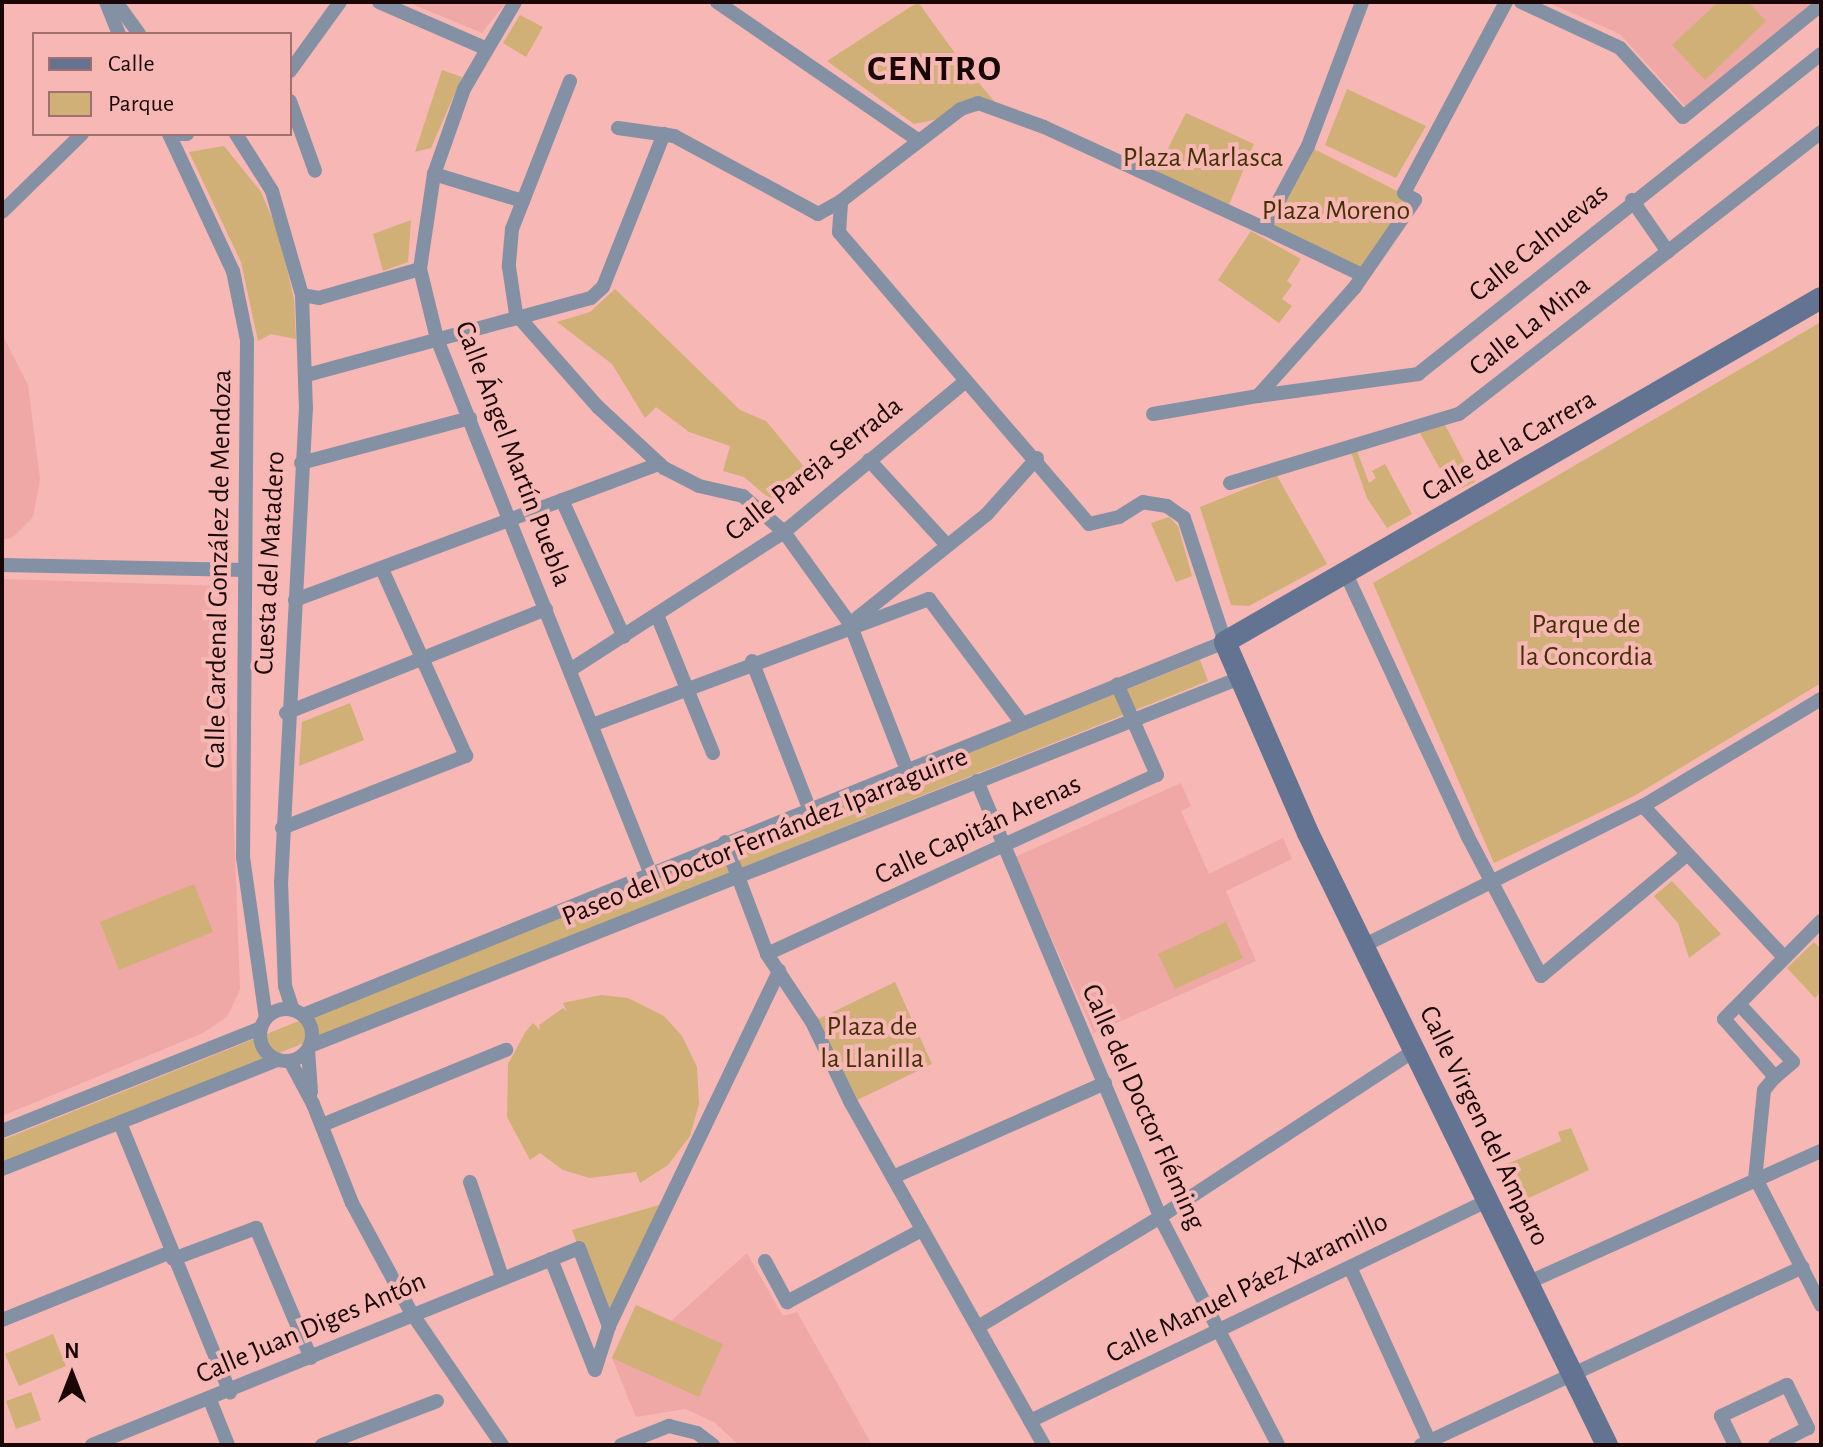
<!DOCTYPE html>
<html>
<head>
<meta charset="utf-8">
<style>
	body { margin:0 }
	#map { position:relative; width:1823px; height:1447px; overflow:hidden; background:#f7b7b4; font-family:"Alegreya Sans",sans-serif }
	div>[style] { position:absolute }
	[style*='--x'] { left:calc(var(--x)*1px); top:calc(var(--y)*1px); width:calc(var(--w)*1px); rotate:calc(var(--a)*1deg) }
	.built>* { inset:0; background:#efa8a5 }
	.green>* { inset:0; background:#d0b076 }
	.street>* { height:14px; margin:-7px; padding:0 7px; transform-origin:7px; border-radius:7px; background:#8490a4 }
	.street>.ring { margin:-7px; padding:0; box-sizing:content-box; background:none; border:14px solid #8490a4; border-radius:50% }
	.secondary>* { height:22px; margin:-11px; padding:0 11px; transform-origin:11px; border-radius:11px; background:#627491 }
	span { translate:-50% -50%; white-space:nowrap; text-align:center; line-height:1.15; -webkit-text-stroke:8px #f7b7b4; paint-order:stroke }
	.park-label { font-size:28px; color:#443004 }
	.street-label { font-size:28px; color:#1a0606 }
	.district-label { font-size:36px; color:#1a0606; font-weight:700; letter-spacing:2px }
	.frame { position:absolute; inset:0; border:4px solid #1a0606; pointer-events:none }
	.legend { position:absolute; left:32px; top:32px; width:260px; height:104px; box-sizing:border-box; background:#f7b7b4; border:2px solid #9f706e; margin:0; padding:10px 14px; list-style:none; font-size:24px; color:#1a0606 }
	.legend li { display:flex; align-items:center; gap:16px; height:40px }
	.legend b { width:40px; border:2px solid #9f706e }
	.north { position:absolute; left:32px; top:1335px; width:80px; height:80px; -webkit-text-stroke:6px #f7b7b4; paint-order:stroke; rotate:0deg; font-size:22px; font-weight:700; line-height:32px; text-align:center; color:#1a0606 }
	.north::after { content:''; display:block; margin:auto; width:28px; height:36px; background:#1a0606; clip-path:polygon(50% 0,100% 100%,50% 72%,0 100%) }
</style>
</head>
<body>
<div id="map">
	<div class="built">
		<div style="clip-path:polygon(407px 2px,506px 2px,482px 33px)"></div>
		<div style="clip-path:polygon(1547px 2px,1815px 2px,1686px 107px,1620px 34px)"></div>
		<div style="clip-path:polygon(2px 334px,28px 385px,40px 479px,33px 517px,13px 537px,2px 540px)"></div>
		<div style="clip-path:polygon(2px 579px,225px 586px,240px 989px,227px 1017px,203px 1033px,2px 1116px)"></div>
		<div style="clip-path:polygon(1181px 783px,1191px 806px,1181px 811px,1209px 874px,1283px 838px,1292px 859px,1226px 891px,1256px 961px,1094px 1033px,1015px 857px)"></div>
		<div style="clip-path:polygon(747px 1253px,783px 1316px,797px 1312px,872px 1445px,739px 1445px,714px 1422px,685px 1409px,636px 1417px,612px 1358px,636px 1305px,671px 1321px)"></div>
	</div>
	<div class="green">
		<div style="clip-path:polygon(918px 2px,962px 63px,999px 107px,914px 124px,827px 61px)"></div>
		<div style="clip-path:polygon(1718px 2px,1748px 2px,1766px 21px,1705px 80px,1672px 45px)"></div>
		<div style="clip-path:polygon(520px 15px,543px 27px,526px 57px,503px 43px)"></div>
		<div style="clip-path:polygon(442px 70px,462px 77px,431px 148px,415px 152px)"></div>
		<div style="clip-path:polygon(1347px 89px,1426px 126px,1396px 178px,1325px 145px)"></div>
		<div style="clip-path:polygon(1186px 113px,1254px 144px,1229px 205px,1156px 172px)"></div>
		<div style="clip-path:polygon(224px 146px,261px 192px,279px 234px,294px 299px,296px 339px,271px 334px,258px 341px,241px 262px,189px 152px)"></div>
		<div style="clip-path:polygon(1308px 146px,1415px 200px,1360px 274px,1264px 228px)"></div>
		<div style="clip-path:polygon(411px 220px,408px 262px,383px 271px,373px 234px)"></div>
		<div style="clip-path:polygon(1251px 231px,1301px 259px,1287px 281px,1292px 285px,1282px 299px,1292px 306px,1279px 323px,1218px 280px)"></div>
		<div style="clip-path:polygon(615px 289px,740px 410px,766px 421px,806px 469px,799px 482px,770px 499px,744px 477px,723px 471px,730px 446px,689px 432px,656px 407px,645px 418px,612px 364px,557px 322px,590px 312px)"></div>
		<div style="clip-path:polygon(1821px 322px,1821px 683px,1634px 796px,1494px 863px,1373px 583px)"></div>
		<div style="clip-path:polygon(1445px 425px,1475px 482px,1453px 492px,1420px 433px)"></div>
		<div style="clip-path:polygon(1357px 451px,1369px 483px,1376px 478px,1372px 471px,1385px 464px,1412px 514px,1387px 528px,1367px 498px,1351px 452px)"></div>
		<div style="clip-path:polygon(1277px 476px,1327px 564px,1249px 606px,1231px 605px,1200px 507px)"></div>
		<div style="clip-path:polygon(1169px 517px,1178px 526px,1192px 576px,1176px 582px,1151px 523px)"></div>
		<div style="clip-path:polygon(1200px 660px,1208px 681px,2px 1164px,2px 1140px)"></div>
		<div style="clip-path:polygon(350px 703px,364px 740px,299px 766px,302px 722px)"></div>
		<div style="clip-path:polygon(1672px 881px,1721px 934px,1689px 958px,1678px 923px,1654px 896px)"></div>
		<div style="clip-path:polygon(194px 884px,213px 932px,119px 970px,100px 922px)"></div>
		<div style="clip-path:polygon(1226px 922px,1243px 958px,1175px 989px,1158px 954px)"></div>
		<div style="clip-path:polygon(1814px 942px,1821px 949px,1821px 991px,1815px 998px,1787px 968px)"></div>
		<div style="clip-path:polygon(895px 982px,932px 1064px,851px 1103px,812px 1022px)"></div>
		<div style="clip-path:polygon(601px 995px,628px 998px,664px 1016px,682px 1036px,697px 1067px,699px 1104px,690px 1136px,668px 1165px,640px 1183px,636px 1172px,590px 1178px,563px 1170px,540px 1153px,530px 1160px,507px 1117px,508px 1064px,526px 1031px,533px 1023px,540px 1030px,539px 1025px,563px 1008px,567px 1012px,563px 1003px)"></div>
		<div style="clip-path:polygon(1571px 1128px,1589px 1170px,1518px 1203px,1500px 1167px,1561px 1141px,1558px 1132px)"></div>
		<div style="clip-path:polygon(666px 1203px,609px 1326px,572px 1230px)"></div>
		<div style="clip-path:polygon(636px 1305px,723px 1344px,699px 1397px,612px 1358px)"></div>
		<div style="clip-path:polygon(53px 1334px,66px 1366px,19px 1386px,5px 1354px)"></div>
		<div style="clip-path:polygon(31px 1392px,41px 1420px,16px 1429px,6px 1401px)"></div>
	</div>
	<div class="street">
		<div style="--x:106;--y:2;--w:35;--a:68"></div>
		<div style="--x:116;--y:2;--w:39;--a:54"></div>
		<div style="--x:379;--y:2;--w:116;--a:23.5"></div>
		<div style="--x:515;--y:2;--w:101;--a:120.4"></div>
		<div style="--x:464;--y:89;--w:90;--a:109.4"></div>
		<div style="--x:434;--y:174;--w:96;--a:98.4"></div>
		<div style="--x:420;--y:269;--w:72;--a:76.3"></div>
		<div style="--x:437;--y:339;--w:574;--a:68.22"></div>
		<div style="--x:717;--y:2;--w:245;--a:34.5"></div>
		<div style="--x:1521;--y:2;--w:109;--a:24.9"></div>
		<div style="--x:1620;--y:48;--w:93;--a:47.6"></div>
		<div style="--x:1683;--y:117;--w:178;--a:-39.1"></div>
		<div style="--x:290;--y:71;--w:85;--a:-54.1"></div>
		<div style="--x:570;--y:81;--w:159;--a:111.4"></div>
		<div style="--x:512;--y:229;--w:38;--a:95"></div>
		<div style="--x:509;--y:267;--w:48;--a:81.5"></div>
		<div style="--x:516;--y:314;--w:124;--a:48.6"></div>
		<div style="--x:598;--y:407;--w:90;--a:42.7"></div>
		<div style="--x:664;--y:468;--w:39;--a:27"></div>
		<div style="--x:699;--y:486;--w:45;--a:12.8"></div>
		<div style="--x:743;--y:496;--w:55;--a:41.3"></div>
		<div style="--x:784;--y:532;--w:113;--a:54.3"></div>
		<div style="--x:850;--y:624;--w:155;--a:68.7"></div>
		<div style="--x:290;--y:101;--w:74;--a:70.3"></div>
		<div style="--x:618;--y:128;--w:57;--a:8.1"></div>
		<div style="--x:674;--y:136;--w:164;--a:28.4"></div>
		<div style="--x:818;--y:214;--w:26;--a:-29"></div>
		<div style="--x:169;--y:134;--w:151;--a:65"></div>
		<div style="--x:233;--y:271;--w:70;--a:78.5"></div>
		<div style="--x:247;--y:340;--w:517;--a:90.44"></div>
		<div style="--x:243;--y:857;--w:163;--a:81.9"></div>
		<div style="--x:174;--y:134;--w:13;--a:0"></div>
		<div style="--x:236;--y:134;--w:67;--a:57.7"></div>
		<div style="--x:272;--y:191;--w:108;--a:73.9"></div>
		<div style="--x:302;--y:295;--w:112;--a:88"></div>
		<div style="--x:306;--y:407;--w:476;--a:93"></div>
		<div style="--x:281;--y:882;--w:104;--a:87.8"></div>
		<div style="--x:285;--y:986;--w:25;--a:72"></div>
		<div style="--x:434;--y:174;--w:93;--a:16.9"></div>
		<div style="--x:1632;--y:200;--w:63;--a:55.3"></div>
		<div style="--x:2;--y:212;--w:112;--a:-44.3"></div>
		<div style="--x:1360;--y:274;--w:106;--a:-154.4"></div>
		<div style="--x:1264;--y:228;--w:93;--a:-61.8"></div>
		<div style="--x:1308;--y:146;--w:154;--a:-69.4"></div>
		<div style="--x:302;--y:295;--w:17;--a:10"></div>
		<div style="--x:319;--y:298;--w:105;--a:-16"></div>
		<div style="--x:307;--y:375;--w:294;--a:-15.2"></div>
		<div style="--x:591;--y:298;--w:16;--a:-43"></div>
		<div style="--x:603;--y:287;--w:165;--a:-68.3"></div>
		<div style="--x:1258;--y:396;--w:162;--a:-7.8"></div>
		<div style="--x:1418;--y:374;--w:515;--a:-38.45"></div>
		<div style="--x:1153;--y:414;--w:107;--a:-9.7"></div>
		<div style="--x:1258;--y:396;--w:146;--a:-48.3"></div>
		<div style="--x:1355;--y:287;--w:106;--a:-55.4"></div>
		<div style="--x:1415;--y:200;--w:13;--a:-148"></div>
		<div style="--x:1404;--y:193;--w:217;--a:-61.9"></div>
		<div style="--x:869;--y:460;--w:114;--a:47.5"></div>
		<div style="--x:301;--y:463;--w:175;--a:-14.9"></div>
		<div style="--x:1230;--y:483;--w:239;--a:-16.8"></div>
		<div style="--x:1459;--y:414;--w:459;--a:-37.9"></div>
		<div style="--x:562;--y:500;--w:150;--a:65.7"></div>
		<div style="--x:2;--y:565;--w:243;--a:1.2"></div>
		<div style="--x:1346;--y:574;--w:288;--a:65.1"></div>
		<div style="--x:1467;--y:835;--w:159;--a:62.3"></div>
		<div style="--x:1541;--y:976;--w:187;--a:-39.8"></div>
		<div style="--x:295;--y:600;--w:389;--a:-20.5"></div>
		<div style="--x:657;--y:615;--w:149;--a:67.9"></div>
		<div style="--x:856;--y:619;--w:168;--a:-38.7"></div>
		<div style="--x:987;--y:514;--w:75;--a:-48.2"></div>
		<div style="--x:752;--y:661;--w:158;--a:68.8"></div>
		<div style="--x:570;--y:670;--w:255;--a:-32.8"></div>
		<div style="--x:784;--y:532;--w:236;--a:-39.7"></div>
		<div style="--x:286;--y:713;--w:280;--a:-21.8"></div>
		<div style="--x:592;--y:725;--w:360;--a:-20.5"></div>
		<div style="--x:929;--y:599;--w:154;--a:53.2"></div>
		<div style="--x:977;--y:781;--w:473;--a:67.2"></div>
		<div style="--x:1160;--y:1217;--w:257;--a:62.6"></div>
		<div style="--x:1643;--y:806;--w:207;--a:47"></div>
		<div style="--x:282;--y:828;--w:198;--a:-21.4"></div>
		<div style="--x:466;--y:756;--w:203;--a:-114.2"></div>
		<div style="--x:725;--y:842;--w:120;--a:69.4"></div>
		<div style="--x:767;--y:954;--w:82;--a:56.5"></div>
		<div style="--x:812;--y:1022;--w:90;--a:64.3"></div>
		<div style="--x:851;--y:1103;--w:393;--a:60.6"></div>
		<div style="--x:1363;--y:946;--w:313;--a:-26.6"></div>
		<div style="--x:1643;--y:806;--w:208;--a:-31"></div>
		<div style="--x:767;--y:954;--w:429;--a:-24.7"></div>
		<div style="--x:1157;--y:775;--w:99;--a:-113.7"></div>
		<div style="--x:1739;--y:1004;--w:79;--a:47"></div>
		<div style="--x:1793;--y:1062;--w:23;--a:140"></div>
		<div class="ring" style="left:260px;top:1009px;width:38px;height:38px"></div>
		<div style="--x:303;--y:1015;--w:995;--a:-22.03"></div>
		<div style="--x:1225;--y:642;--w:131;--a:-108.3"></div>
		<div style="--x:1184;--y:518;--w:21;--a:-145"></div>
		<div style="--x:1167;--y:506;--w:24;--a:-171"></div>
		<div style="--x:1143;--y:502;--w:28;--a:148"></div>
		<div style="--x:1119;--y:517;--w:31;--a:167"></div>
		<div style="--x:1089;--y:524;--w:384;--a:-130.6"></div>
		<div style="--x:839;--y:232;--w:31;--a:-86"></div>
		<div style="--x:841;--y:201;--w:151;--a:-37.5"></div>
		<div style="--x:961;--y:109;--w:18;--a:-19"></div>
		<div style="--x:978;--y:103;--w:70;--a:20"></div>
		<div style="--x:1044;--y:127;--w:242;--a:24.7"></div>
		<div style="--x:310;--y:1046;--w:1000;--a:-21.59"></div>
		<div style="--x:308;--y:1050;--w:42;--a:85.9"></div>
		<div style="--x:290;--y:1061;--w:49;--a:61.9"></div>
		<div style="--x:313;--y:1104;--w:106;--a:68.5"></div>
		<div style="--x:352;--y:1203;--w:124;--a:61.6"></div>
		<div style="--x:411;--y:1312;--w:161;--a:55.6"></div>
		<div style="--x:120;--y:1123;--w:291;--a:67.8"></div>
		<div style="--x:322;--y:1125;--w:199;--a:-22.2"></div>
		<div style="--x:2;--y:1131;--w:279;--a:-21.7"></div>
		<div style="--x:2;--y:1169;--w:296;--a:-21.6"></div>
		<div style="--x:893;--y:1177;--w:232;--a:-23.9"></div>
		<div style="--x:1756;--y:1179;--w:142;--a:62.7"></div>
		<div style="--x:1755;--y:1180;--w:90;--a:-84.3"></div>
		<div style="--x:1764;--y:1090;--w:17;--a:-50"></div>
		<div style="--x:1775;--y:1077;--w:77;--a:-131.3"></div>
		<div style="--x:1724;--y:1019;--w:138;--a:-45.3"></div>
		<div style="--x:470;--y:1182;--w:100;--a:71.4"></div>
		<div style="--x:173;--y:1259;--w:89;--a:-20.5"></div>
		<div style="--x:256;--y:1228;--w:141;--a:67.1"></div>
		<div style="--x:551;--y:1259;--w:119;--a:68.4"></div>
		<div style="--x:595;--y:1370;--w:46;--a:-72.3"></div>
		<div style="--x:609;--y:1326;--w:394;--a:-64.4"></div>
		<div style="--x:765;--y:1261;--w:47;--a:61.8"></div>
		<div style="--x:787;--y:1302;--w:153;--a:-28.1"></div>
		<div style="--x:1350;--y:1267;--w:196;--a:65.5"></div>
		<div style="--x:1527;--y:1283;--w:322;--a:-24.2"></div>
		<div style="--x:2;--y:1320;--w:182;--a:-21.9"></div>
		<div style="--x:978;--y:1327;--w:213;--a:-31.1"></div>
		<div style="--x:1160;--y:1217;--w:303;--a:-33.2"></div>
		<div style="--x:210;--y:1400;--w:48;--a:68.2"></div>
		<div style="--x:1030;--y:1421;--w:507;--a:-25.71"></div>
		<div style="--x:92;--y:1445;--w:525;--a:-22.02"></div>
		<div style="--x:579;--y:1248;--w:84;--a:69"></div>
		<div style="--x:322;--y:1445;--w:123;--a:-20.9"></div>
		<div style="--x:621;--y:1445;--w:52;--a:-21.6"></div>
		<div style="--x:669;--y:1426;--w:29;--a:14"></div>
		<div style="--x:697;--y:1433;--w:20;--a:37"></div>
		<div style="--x:1421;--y:1445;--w:421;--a:-25"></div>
		<div style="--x:1735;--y:1445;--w:32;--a:-116"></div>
		<div style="--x:1721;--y:1416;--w:73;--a:-25.2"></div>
		<div style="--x:1787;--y:1385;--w:48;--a:64"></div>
		<div style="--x:1808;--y:1428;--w:37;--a:153"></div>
	</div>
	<div class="secondary">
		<div style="--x:1607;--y:1445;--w:681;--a:-116.04"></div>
		<div style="--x:1308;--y:833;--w:208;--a:-113.5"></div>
		<div style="--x:1225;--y:642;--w:688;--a:-29.99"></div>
	</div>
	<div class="park-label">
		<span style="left:1203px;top:158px">Plaza Marlasca</span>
		<span style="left:1336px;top:211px">Plaza Moreno</span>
		<span style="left:1586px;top:641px">Parque de<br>la Concordia</span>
		<span style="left:872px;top:1043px">Plaza de<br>la Llanilla</span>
	</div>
	<div class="street-label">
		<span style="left:1539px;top:243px;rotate:-39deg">Calle Calnuevas</span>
		<span style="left:1530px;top:326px;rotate:-38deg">Calle La Mina</span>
		<span style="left:1509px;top:446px;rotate:-30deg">Calle de la Carrera</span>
		<span style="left:513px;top:454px;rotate:69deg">Calle Ángel Martín Puebla</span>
		<span style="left:814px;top:469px;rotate:-38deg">Calle Pareja Serrada</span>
		<span style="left:270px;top:563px;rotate:-87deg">Cuesta del Matadero</span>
		<span style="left:219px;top:569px;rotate:-89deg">Calle Cardenal González de Mendoza</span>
		<span style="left:978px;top:830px;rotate:-25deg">Calle Capitán Arenas</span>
		<span style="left:765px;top:837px;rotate:-22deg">Paseo del Doctor Fernández Iparraguirre</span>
		<span style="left:1143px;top:1107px;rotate:66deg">Calle del Doctor Fléming</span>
		<span style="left:1484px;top:1126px;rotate:64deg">Calle Virgen del Amparo</span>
		<span style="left:1247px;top:1288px;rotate:-26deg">Calle Manuel Páez Xaramillo</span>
		<span style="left:311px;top:1328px;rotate:-23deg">Calle Juan Diges Antón</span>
	</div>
	<div class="district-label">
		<span style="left:935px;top:70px">CENTRO</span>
	</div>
	<div class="frame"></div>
	<ul class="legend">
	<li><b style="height:10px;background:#627491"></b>Calle</li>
	<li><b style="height:22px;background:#d0b076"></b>Parque</li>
	</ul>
	<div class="north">N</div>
</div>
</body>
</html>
